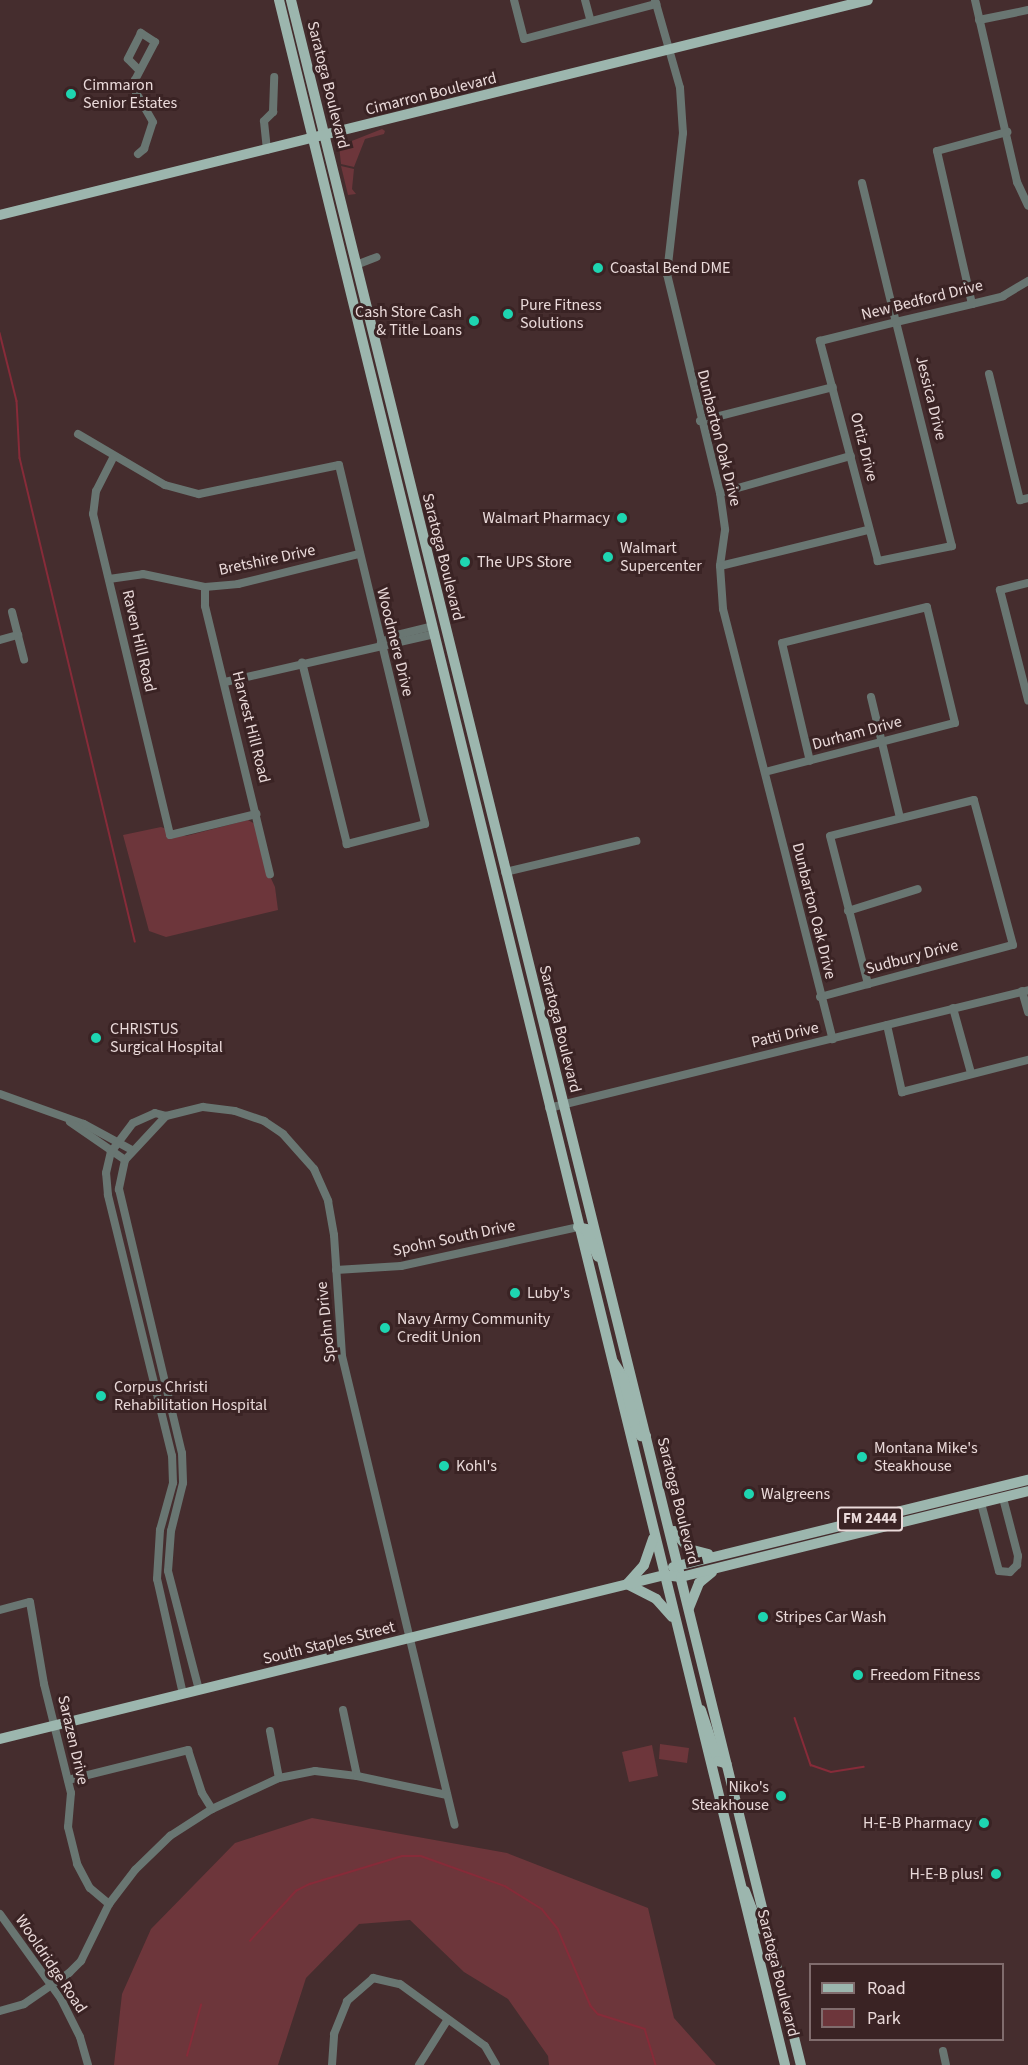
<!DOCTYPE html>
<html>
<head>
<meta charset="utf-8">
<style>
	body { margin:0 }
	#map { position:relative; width:1028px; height:2065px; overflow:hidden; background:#452d2e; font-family:"Source Sans 3",sans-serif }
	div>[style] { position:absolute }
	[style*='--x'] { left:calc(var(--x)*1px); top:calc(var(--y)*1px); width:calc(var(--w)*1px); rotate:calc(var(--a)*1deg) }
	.green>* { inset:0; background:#6d363b }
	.stream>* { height:1.5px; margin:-0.75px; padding:0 0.75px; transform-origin:0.75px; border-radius:0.75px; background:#872b39 }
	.minor>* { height:8px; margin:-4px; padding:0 4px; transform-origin:4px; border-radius:4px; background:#697672 }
	.major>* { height:10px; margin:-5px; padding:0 5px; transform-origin:5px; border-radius:5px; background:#9cb6ae }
	.dots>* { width:16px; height:16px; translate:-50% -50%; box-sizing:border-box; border:3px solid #3a2324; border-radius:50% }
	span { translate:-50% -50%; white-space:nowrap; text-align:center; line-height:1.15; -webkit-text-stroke:6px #3a2324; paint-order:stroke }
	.shield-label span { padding:2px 4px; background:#3a2324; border:2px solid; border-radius:4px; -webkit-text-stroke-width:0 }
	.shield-label { font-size:15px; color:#eadada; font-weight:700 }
	.poi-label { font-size:16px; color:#eadada }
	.left { translate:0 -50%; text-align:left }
	.right { translate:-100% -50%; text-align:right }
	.street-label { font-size:16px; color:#eadada }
	.legend { position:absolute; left:809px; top:1963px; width:195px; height:78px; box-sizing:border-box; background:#3a2324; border:2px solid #806c6d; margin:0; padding:8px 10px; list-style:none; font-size:18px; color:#eadada }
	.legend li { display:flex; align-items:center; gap:12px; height:30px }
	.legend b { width:30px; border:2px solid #806c6d }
</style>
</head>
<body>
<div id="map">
	<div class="green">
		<div style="clip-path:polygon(382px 129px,385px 131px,384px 134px,365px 139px,354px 167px,341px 164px,339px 146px)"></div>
		<div style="clip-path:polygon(341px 166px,354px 169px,352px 189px,356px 194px,348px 195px)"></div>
		<div style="clip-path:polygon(248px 820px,255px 824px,263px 861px,275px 887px,278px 910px,166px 937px,149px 931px,123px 835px,161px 827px,186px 836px)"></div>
		<div style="clip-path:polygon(660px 1744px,689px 1748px,687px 1763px,659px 1759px)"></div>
		<div style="clip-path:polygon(652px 1745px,658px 1776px,629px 1782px,622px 1752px)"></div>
		<div style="clip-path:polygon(312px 1818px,507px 1853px,648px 1908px,674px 2018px,716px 2065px,549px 2065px,548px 2056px,508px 1999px,464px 1972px,410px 1920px,359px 1924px,306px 1978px,278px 2065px,114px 2065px,122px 1994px,151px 1929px,235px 1843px)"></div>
	</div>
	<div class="stream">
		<div style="--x:0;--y:333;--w:70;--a:76"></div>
		<div style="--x:17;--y:401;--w:57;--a:87"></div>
		<div style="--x:20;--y:458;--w:497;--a:76.6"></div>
		<div style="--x:795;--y:1718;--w:50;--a:71.2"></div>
		<div style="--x:811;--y:1765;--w:21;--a:19"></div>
		<div style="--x:831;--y:1772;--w:33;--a:-9"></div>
		<div style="--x:250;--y:1941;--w:68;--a:-47.4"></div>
		<div style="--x:296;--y:1891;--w:16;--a:-27"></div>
		<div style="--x:310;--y:1884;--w:96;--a:-16.9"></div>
		<div style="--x:402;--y:1856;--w:19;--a:0"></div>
		<div style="--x:421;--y:1856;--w:89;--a:19.7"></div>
		<div style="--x:505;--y:1886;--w:44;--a:31.9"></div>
		<div style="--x:542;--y:1909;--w:26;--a:51"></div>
		<div style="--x:558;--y:1929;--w:84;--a:66.8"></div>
		<div style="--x:591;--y:2006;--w:11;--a:49"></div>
		<div style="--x:598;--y:2014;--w:49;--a:17.7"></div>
		<div style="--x:645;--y:2029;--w:38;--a:73"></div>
		<div style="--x:187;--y:2056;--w:53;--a:-74.6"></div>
	</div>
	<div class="minor">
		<div style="--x:514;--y:0;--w:40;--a:75.6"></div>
		<div style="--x:524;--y:39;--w:137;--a:-14.9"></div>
		<div style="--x:585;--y:0;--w:20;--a:75"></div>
		<div style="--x:655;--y:0;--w:91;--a:74.1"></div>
		<div style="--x:680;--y:88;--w:45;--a:86.2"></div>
		<div style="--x:683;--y:133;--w:142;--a:96.5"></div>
		<div style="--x:667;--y:274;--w:225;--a:76.4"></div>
		<div style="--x:720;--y:493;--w:37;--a:82"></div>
		<div style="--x:725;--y:530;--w:36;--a:98"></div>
		<div style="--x:720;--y:566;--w:43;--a:86"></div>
		<div style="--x:723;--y:609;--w:444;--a:75.7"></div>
		<div style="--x:975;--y:0;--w:187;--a:77"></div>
		<div style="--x:1017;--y:182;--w:26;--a:65"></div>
		<div style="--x:979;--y:20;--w:50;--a:-11.5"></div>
		<div style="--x:267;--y:150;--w:29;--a:-96"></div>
		<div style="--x:264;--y:121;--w:13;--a:-45"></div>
		<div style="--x:273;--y:112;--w:35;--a:-88"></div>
		<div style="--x:138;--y:154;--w:8;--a:-40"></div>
		<div style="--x:144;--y:149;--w:28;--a:-72"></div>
		<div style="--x:153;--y:122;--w:34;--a:-120"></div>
		<div style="--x:136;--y:92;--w:12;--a:-95"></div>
		<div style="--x:135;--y:80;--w:43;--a:-62.2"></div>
		<div style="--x:155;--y:42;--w:17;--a:-147"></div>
		<div style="--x:141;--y:33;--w:29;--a:117"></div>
		<div style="--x:128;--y:59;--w:16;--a:45"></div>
		<div style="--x:862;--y:183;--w:143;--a:76.3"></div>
		<div style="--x:896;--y:322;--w:231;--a:76"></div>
		<div style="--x:952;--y:546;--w:76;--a:168.5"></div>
		<div style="--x:878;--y:561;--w:228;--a:-104.8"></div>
		<div style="--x:820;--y:341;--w:78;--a:-14"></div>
		<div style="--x:896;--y:322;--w:78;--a:-13.3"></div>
		<div style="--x:972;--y:304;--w:32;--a:-14"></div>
		<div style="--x:1003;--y:296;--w:29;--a:-31"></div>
		<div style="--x:356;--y:265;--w:22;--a:-21"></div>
		<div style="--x:972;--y:304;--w:157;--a:-102.9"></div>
		<div style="--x:937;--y:151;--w:73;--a:-15.2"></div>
		<div style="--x:989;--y:374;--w:130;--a:76.2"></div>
		<div style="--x:1020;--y:500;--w:8;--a:-14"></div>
		<div style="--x:700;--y:421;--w:137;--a:-14.3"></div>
		<div style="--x:78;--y:434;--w:101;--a:30.4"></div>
		<div style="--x:165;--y:485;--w:35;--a:15"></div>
		<div style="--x:199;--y:494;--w:143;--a:-11.7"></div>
		<div style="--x:339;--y:465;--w:369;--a:76.5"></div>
		<div style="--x:425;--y:824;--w:81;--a:165.6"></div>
		<div style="--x:347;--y:844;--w:187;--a:-103.9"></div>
		<div style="--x:114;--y:456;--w:39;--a:117"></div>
		<div style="--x:96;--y:491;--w:23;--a:97"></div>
		<div style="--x:93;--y:514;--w:330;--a:76.5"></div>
		<div style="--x:170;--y:835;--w:89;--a:-13.7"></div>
		<div style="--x:720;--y:493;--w:136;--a:-15.8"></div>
		<div style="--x:720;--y:566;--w:152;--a:-13.7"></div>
		<div style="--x:109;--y:579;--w:34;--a:-8"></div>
		<div style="--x:143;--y:574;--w:63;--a:11.8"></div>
		<div style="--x:205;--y:587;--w:33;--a:-5"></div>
		<div style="--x:238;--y:584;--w:125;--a:-13.9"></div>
		<div style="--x:1028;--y:583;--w:29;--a:166"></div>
		<div style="--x:1000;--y:590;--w:114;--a:75.7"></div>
		<div style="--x:205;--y:587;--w:19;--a:90"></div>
		<div style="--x:205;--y:606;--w:276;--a:76.4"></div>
		<div style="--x:12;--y:612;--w:49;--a:75.7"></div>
		<div style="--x:0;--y:640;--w:19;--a:-16"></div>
		<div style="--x:381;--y:643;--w:14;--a:-30"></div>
		<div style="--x:393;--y:636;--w:41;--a:-14"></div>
		<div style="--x:225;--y:682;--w:215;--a:-12.9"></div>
		<div style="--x:871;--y:697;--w:124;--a:76.5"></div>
		<div style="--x:765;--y:772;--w:196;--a:-14.5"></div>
		<div style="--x:955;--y:723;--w:119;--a:-103.6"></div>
		<div style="--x:927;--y:607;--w:149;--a:166.1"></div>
		<div style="--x:782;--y:643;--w:121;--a:76.7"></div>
		<div style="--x:505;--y:872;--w:135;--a:-13.3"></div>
		<div style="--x:848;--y:911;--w:73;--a:-17.4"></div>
		<div style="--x:1022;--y:991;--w:22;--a:74"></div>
		<div style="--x:820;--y:997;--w:50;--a:-15.2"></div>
		<div style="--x:868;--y:984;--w:150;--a:-15.1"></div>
		<div style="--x:1013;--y:945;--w:150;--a:-105.1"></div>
		<div style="--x:974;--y:800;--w:148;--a:166"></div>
		<div style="--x:830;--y:836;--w:153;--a:75.6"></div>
		<div style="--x:953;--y:1008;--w:67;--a:74.5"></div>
		<div style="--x:887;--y:1025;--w:69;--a:77.4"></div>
		<div style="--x:902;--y:1092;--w:130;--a:-14.3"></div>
		<div style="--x:0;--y:1094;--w:89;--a:19.7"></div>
		<div style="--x:84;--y:1124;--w:55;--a:28.4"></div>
		<div style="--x:549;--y:1108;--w:493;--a:-13.8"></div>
		<div style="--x:166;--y:1116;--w:60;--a:133"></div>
		<div style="--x:125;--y:1160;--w:30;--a:102"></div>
		<div style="--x:119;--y:1189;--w:271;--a:76.6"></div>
		<div style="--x:182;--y:1453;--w:30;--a:88"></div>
		<div style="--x:183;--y:1483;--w:49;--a:104"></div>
		<div style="--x:171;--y:1531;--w:40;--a:94.3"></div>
		<div style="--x:168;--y:1571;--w:123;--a:75.4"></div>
		<div style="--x:70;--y:1122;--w:67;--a:34.6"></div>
		<div style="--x:336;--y:1270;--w:65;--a:-3.5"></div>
		<div style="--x:401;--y:1266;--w:181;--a:-12.4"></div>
		<div style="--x:981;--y:1503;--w:70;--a:75.2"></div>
		<div style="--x:999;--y:1571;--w:11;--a:5"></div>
		<div style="--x:1010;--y:1572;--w:10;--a:-45"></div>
		<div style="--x:1017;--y:1565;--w:9;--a:-84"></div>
		<div style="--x:1018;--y:1556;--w:60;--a:-104.5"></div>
		<div style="--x:0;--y:1610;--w:31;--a:-15"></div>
		<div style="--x:30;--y:1602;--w:83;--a:80.3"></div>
		<div style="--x:44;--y:1684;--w:112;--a:76.1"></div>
		<div style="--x:71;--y:1793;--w:34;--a:95"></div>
		<div style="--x:68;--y:1827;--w:38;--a:76"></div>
		<div style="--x:77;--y:1864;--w:27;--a:62"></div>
		<div style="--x:90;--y:1888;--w:25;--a:40"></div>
		<div style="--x:183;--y:1694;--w:118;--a:-102.7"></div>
		<div style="--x:157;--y:1579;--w:49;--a:-86.5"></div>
		<div style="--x:160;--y:1530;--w:49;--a:-74.5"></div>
		<div style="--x:173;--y:1483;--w:27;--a:-92"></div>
		<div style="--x:172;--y:1456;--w:269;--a:-103.8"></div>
		<div style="--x:108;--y:1195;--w:22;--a:-95"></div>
		<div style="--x:106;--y:1173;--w:22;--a:-77"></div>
		<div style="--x:111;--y:1152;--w:36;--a:-53"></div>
		<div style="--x:133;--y:1123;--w:24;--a:-24"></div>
		<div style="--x:155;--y:1113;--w:11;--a:15"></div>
		<div style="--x:166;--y:1116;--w:38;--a:-14"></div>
		<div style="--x:203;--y:1107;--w:32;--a:7"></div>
		<div style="--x:235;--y:1111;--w:31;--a:19"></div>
		<div style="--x:264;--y:1121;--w:23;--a:34"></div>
		<div style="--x:283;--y:1134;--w:47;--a:48.5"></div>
		<div style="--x:314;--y:1169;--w:35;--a:66"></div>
		<div style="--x:328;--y:1201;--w:35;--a:80"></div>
		<div style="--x:334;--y:1235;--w:121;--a:86.2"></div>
		<div style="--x:342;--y:1356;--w:482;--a:76.5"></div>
		<div style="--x:343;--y:1710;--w:67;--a:78"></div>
		<div style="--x:270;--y:1731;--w:48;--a:79.2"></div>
		<div style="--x:68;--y:1780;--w:124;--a:-14"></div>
		<div style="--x:188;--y:1750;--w:45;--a:72"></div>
		<div style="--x:202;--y:1793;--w:19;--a:58"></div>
		<div style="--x:0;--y:1914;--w:105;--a:54.3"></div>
		<div style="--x:61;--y:1999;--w:42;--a:63.4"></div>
		<div style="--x:80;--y:2037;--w:29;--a:74"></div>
		<div style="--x:0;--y:2011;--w:25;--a:-16"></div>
		<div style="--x:24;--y:2004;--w:55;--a:-34.6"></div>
		<div style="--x:69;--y:1973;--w:17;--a:-45"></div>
		<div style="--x:81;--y:1961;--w:64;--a:-63.8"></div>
		<div style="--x:109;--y:1904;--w:43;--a:-52.6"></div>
		<div style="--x:135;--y:1870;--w:49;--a:-44.2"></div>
		<div style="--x:170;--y:1836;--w:50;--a:-32.7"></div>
		<div style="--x:212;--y:1809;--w:74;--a:-24.8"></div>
		<div style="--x:279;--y:1778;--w:37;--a:-11"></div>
		<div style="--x:315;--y:1771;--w:42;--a:6.8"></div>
		<div style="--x:357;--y:1776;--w:92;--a:11.9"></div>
		<div style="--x:943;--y:2051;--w:14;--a:78"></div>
		<div style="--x:332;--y:2065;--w:31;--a:-86"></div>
		<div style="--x:334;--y:2034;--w:35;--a:-68"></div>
		<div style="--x:347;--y:2001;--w:35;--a:-41"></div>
		<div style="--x:373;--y:1978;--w:28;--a:13"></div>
		<div style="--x:400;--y:1984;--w:105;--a:36.1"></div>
		<div style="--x:485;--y:2046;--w:22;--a:60"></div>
		<div style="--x:419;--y:2065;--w:54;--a:-57.8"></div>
	</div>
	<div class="major">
		<div style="--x:279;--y:0;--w:2126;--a:76.23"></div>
		<div style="--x:291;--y:0;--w:2127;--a:76.13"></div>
		<div style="--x:0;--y:215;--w:894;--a:-13.91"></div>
		<div style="--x:578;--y:1227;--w:8;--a:14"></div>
		<div style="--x:586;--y:1229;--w:30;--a:67"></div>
		<div style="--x:614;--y:1363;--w:17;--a:57"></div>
		<div style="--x:623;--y:1377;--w:54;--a:76"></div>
		<div style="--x:636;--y:1429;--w:9;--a:54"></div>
		<div style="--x:641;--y:1436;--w:5;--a:0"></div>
		<div style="--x:674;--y:1531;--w:23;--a:50"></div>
		<div style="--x:689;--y:1549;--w:20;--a:15"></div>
		<div style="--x:673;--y:1567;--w:366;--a:-13.8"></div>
		<div style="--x:627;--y:1584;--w:33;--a:27"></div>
		<div style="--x:656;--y:1599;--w:24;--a:48"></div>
		<div style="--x:627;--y:1584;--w:25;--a:-48"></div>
		<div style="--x:644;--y:1565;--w:28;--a:-71"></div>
		<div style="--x:689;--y:1608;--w:27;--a:-68"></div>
		<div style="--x:699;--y:1583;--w:17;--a:-40"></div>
		<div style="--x:701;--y:1710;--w:54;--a:71.6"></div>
		<div style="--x:718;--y:1761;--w:9;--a:18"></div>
		<div style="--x:0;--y:1739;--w:684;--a:-13.87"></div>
		<div style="--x:664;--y:1575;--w:17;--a:7"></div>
		<div style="--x:681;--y:1577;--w:357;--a:-13.9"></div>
		<div style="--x:745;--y:1891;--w:40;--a:69"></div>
		<div style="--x:759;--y:1928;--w:11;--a:27"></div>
	</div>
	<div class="dots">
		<div style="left:71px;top:94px;background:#1ed5b1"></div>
		<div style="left:598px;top:268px;background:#1ed5b1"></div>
		<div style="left:508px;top:314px;background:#1ed5b1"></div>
		<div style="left:474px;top:321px;background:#1ed5b1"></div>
		<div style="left:622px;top:518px;background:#1ed5b1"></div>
		<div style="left:608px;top:557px;background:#1ed5b1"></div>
		<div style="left:465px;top:562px;background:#1ed5b1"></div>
		<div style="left:96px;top:1038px;background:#1ed5b1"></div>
		<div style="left:515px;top:1293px;background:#1ed5b1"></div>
		<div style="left:385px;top:1328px;background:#1ed5b1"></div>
		<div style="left:101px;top:1396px;background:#1ed5b1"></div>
		<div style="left:862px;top:1457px;background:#1ed5b1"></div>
		<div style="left:444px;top:1466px;background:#1ed5b1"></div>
		<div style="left:749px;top:1494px;background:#1ed5b1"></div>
		<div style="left:763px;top:1617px;background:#1ed5b1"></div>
		<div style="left:858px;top:1675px;background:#1ed5b1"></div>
		<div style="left:781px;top:1796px;background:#1ed5b1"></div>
		<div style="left:984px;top:1823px;background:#1ed5b1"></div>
		<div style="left:996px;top:1874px;background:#1ed5b1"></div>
	</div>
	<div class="shield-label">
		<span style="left:870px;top:1519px">FM 2444</span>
	</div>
	<div class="poi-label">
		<span class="left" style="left:83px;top:94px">Cimmaron<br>Senior Estates</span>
		<span class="left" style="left:610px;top:268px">Coastal Bend DME</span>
		<span class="left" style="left:520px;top:314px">Pure Fitness<br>Solutions</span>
		<span class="right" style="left:462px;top:321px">Cash Store Cash<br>&amp; Title Loans</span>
		<span class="right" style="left:610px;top:518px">Walmart Pharmacy</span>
		<span class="left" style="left:620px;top:557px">Walmart<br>Supercenter</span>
		<span class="left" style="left:477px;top:562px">The UPS Store</span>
		<span class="left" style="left:110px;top:1038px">CHRISTUS<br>Surgical Hospital</span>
		<span class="left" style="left:527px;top:1293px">Luby's</span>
		<span class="left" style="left:397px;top:1328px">Navy Army Community<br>Credit Union</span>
		<span class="left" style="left:114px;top:1396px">Corpus Christi<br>Rehabilitation Hospital</span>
		<span class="left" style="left:874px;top:1457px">Montana Mike's<br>Steakhouse</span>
		<span class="left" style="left:456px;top:1466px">Kohl's</span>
		<span class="left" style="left:761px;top:1494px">Walgreens</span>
		<span class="left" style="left:775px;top:1617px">Stripes Car Wash</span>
		<span class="left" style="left:870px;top:1675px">Freedom Fitness</span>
		<span class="right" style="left:769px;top:1796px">Niko's<br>Steakhouse</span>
		<span class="right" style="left:972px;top:1823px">H-E-B Pharmacy</span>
		<span class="right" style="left:984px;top:1874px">H-E-B plus!</span>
	</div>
	<div class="street-label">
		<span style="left:328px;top:85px;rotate:76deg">Saratoga Boulevard</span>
		<span style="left:431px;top:94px;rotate:-14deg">Cimarron Boulevard</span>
		<span style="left:922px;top:300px;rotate:-14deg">New Bedford Drive</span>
		<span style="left:931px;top:398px;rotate:76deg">Jessica Drive</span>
		<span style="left:719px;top:438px;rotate:76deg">Dunbarton Oak Drive</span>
		<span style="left:864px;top:447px;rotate:76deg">Ortiz Drive</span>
		<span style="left:443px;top:557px;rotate:76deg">Saratoga Boulevard</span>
		<span style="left:267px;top:560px;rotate:-12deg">Bretshire Drive</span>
		<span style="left:139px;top:641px;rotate:77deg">Raven Hill Road</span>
		<span style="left:395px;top:642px;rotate:76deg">Woodmere Drive</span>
		<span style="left:251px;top:727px;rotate:76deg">Harvest Hill Road</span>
		<span style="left:857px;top:733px;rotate:-15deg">Durham Drive</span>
		<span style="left:814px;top:911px;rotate:76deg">Dunbarton Oak Drive</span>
		<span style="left:912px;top:957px;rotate:-15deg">Sudbury Drive</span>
		<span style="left:560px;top:1029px;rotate:76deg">Saratoga Boulevard</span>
		<span style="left:785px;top:1035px;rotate:-13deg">Patti Drive</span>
		<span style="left:454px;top:1238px;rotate:-12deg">Spohn South Drive</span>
		<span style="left:326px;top:1322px;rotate:-96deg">Spohn Drive</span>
		<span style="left:678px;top:1501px;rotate:76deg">Saratoga Boulevard</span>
		<span style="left:329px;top:1643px;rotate:-14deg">South Staples Street</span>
		<span style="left:73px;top:1740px;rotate:77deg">Sarazen Drive</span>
		<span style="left:51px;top:1964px;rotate:56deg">Wooldridge Road</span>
		<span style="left:778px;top:1973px;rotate:76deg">Saratoga Boulevard</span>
	</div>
	<ul class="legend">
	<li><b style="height:8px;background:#9cb6ae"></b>Road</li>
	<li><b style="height:16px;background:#6d363b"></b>Park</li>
	</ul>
</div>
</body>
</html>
